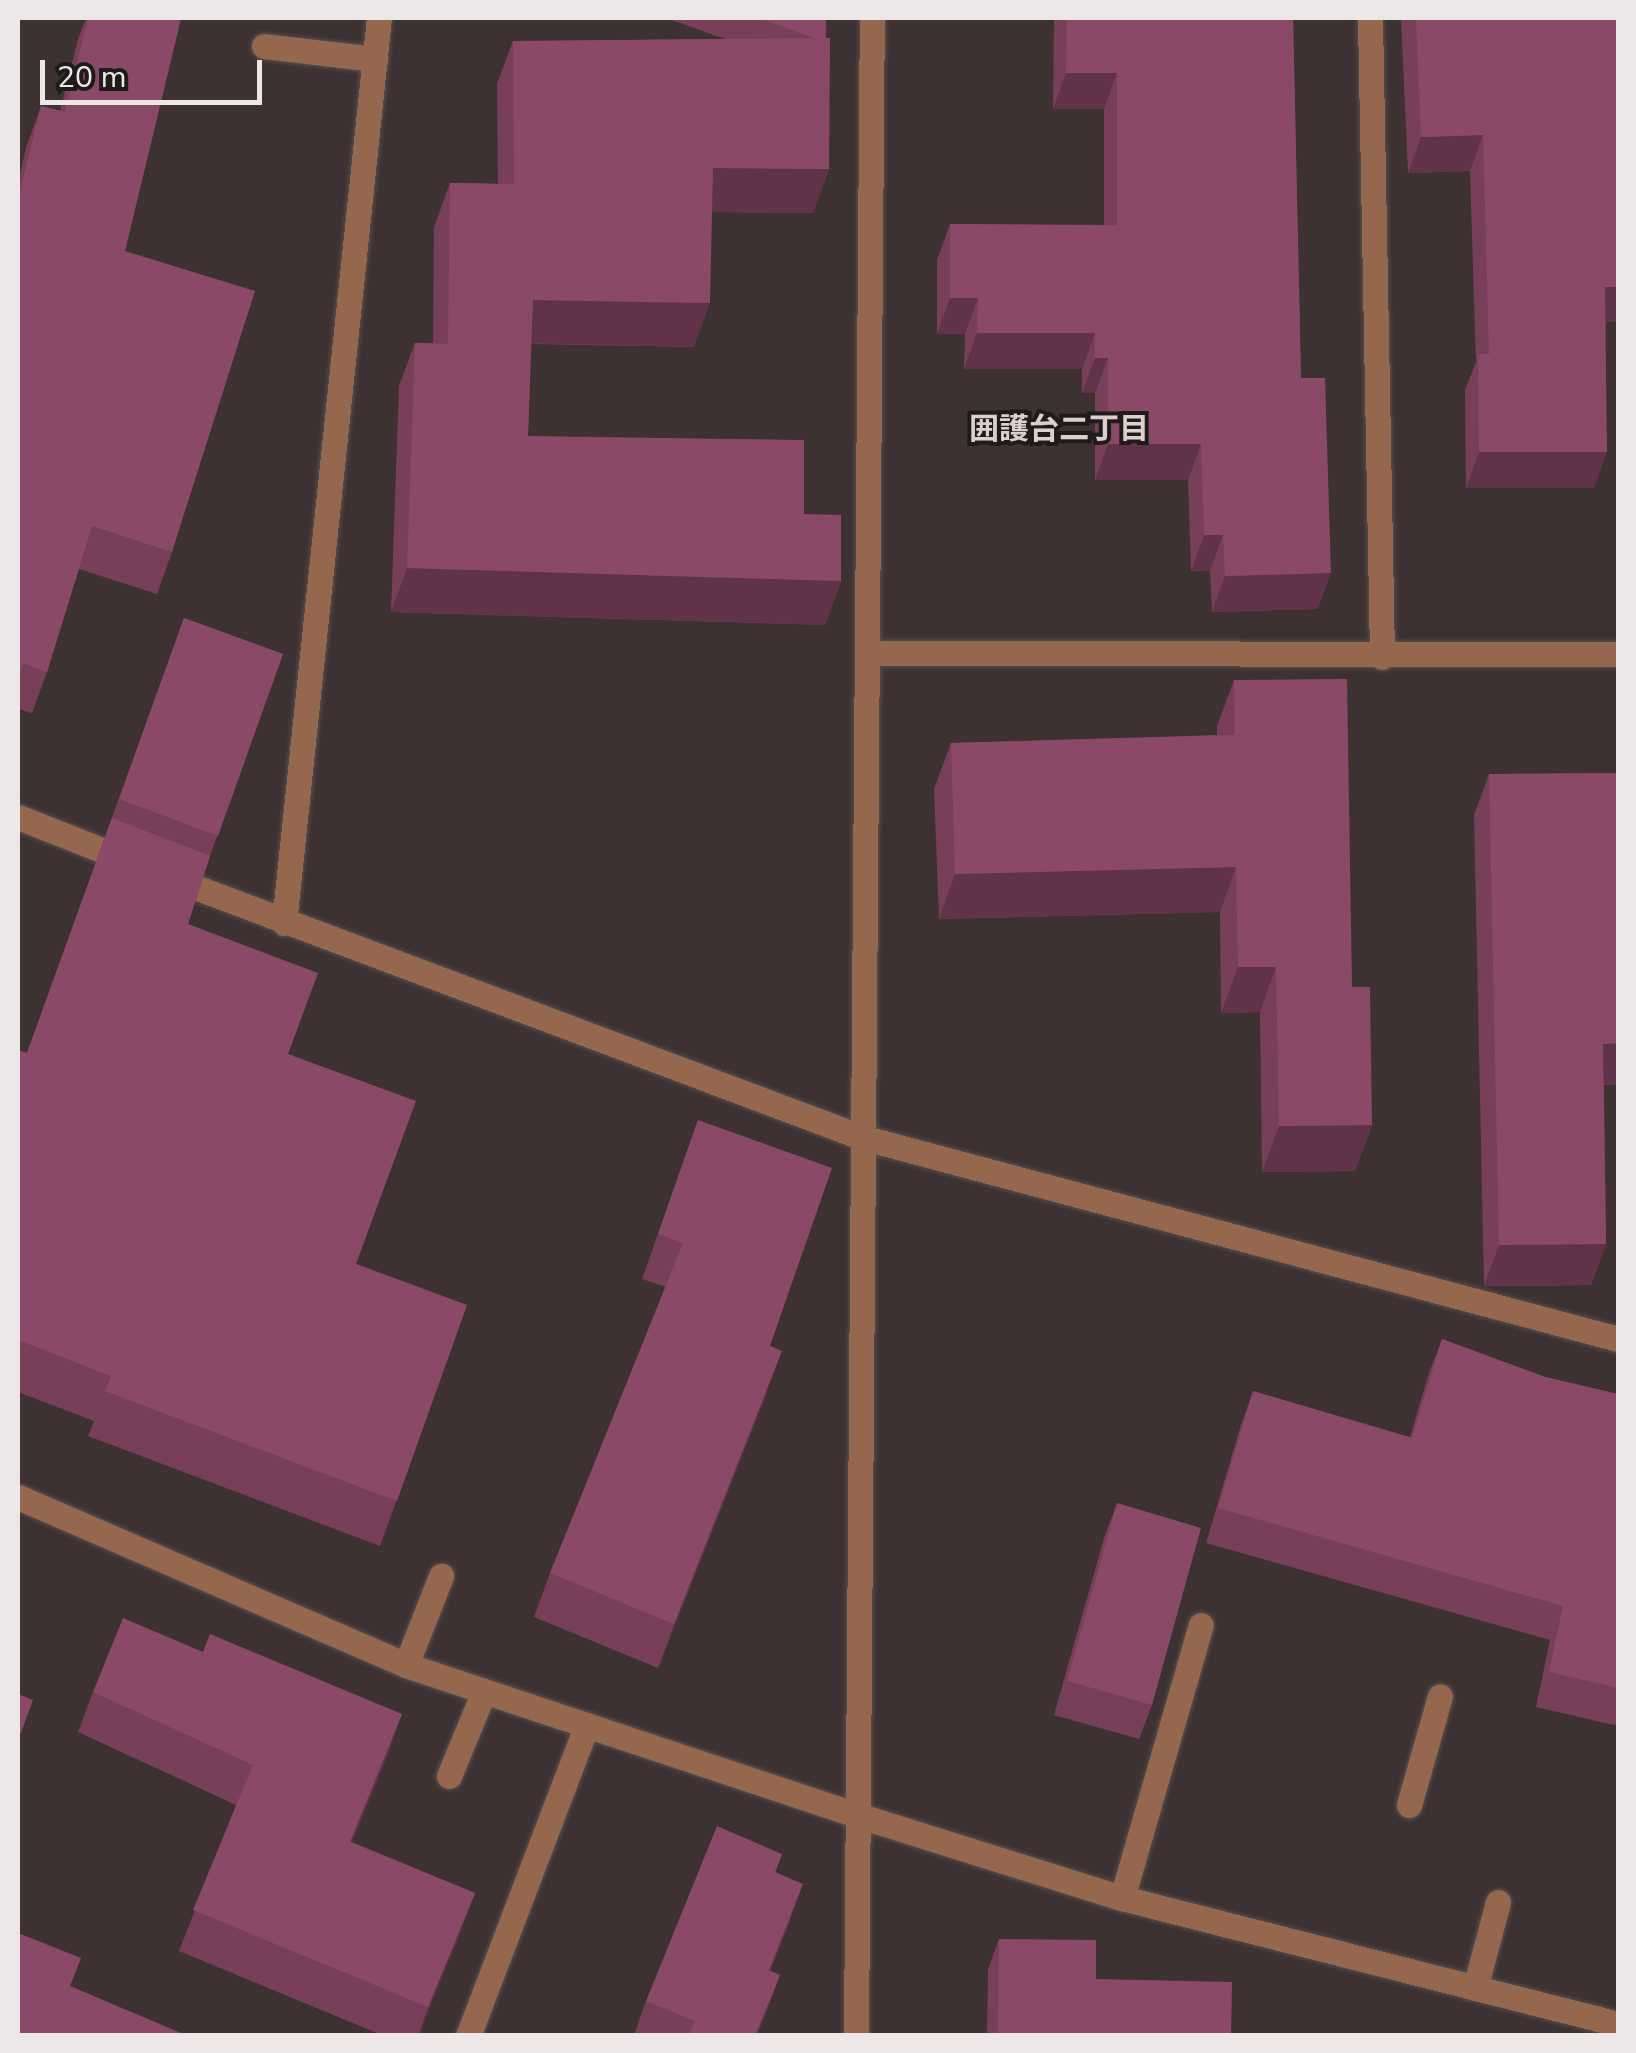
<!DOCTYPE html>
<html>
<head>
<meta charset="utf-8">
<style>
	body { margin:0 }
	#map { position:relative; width:1636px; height:2053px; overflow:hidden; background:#3d3131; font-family:"Nunito Sans","Noto Sans JP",sans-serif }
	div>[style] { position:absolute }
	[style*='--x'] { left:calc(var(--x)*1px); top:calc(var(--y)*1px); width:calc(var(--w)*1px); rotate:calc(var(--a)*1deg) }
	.roads { filter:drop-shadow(0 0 2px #594e4e) drop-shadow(0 0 2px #594e4e) }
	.service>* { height:25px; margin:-12.5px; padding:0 12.5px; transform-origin:12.5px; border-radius:12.5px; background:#96674f }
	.minor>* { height:25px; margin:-12.5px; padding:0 12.5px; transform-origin:12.5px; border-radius:12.5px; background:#96674f }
	.tertiary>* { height:25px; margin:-12.5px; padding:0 12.5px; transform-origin:12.5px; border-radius:12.5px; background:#96674f }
	.wall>* { inset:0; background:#773f5a }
	.shaded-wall>* { inset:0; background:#61334a }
	.building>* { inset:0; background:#8a4969 }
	span { translate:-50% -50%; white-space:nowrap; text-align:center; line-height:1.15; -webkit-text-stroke:8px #201b1b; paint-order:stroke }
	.neighbourhood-label { font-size:30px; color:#ddcfce; font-weight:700 }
	.frame { position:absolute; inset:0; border:20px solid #eee7e7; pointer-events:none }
	.scale { position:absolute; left:40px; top:60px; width:222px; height:45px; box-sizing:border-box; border:5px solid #eee7e7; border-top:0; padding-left:12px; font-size:30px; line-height:35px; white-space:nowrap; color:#eee7e7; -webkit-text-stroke:8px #201b1b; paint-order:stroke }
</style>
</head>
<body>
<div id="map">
	<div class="roads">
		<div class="service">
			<div style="--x:264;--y:46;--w:112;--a:6.7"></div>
			<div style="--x:406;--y:1665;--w:96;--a:-68.5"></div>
			<div style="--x:449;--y:1776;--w:92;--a:-67.6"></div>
			<div style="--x:1409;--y:1805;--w:113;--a:-74.1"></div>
			<div style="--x:1122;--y:1898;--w:284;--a:-73.9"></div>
			<div style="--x:1475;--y:1988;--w:89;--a:-75"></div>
			<div style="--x:468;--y:2036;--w:333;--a:-69.1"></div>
		</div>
		<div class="minor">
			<div style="--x:1370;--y:18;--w:639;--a:88.92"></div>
			<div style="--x:874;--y:653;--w:744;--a:0.08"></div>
			<div style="--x:18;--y:817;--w:119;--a:21.6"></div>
			<div style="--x:171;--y:878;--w:737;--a:20.57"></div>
			<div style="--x:861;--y:1137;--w:783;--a:14.94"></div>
			<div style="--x:284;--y:923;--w:910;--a:-84.01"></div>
			<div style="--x:856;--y:2036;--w:2018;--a:-89.55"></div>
		</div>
		<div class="tertiary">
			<div style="--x:18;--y:1497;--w:423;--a:23.4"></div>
			<div style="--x:406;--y:1665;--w:478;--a:18.4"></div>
			<div style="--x:860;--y:1816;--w:275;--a:17.4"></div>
			<div style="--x:1122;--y:1898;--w:512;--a:14.25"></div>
		</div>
	</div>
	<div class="wall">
		<div style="clip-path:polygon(86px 18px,176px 18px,125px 251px,172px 552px,157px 594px,79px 569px,47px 672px,32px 713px,18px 709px,18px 182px,26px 148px,41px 106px,60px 111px,78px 39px)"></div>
		<div style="clip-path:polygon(666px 18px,826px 18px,829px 169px,813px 213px,712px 212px,694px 347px,531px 344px,528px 436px,804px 514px,841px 581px,825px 625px,391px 612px,399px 386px,415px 343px,433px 343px,434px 227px,450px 183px,498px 184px,497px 84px,513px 41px,725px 39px)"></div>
		<div style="clip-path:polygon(1054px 18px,1293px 18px,1301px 378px,1318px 609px,1212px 612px,1210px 571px,1191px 571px,1188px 480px,1095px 480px,1095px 393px,1082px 393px,1082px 369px,964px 369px,965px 334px,937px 334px,937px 260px,950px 224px,1104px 225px,1104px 109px,1053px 109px)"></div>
		<div style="clip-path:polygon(1401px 18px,1618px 18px,1606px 322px,1594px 488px,1466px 488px,1465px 390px,1476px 362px,1470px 171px,1408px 173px)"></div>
		<div style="clip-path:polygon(184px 618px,283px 654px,210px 856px,188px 924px,288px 1054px,356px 1264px,467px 1305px,380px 1546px,88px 1436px,94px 1421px,18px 1392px,18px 1050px,27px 1053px)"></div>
		<div style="clip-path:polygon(1234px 680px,1352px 987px,1372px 1125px,1355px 1171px,1262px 1172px,1260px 1012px,1221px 1013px,1220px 912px,939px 919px,934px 789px,951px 743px,1217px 735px,1217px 726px)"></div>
		<div style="clip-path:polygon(1618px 773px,1618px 1084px,1604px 1085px,1606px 1244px,1591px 1285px,1484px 1286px,1474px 815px,1489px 774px)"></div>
		<div style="clip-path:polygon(698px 1120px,770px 1346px,766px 1395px,658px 1668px,534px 1617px,550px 1573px,666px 1287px,642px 1279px)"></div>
		<div style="clip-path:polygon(1442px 1339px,1545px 1377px,1618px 1394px,1618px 1726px,1536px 1707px,1550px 1640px,1206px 1543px,1241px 1425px,1253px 1391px,1410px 1437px,1429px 1373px)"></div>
		<div style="clip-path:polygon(1117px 1503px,1152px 1705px,1139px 1739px,1054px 1715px,1104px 1538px)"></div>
		<div style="clip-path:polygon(203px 1652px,402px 1714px,352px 1842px,475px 1893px,418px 2036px,384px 2036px,179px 1951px,236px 1805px,78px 1732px,93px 1692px)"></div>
		<div style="clip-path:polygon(782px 1854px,775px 1873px,791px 1918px,770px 1971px,780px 1975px,757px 2036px,634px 2035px,646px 2001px)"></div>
		<div style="clip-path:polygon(999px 1939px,1096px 1979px,1231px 2036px,987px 2036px,988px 1969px)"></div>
	</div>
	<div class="shaded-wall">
		<div style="clip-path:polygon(1066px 73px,1117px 73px,1104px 109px,1053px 109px)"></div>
		<div style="clip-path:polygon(1483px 135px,1470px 171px,1408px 173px,1421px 137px)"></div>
		<div style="clip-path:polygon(713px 168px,829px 169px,813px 213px,697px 212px)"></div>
		<div style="clip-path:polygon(1605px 287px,1618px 287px,1618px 322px,1592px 322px)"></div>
		<div style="clip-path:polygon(950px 298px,978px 298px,965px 334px,937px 334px)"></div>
		<div style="clip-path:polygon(533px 300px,710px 303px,694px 347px,517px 343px)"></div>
		<div style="clip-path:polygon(977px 333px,1095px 333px,1082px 369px,964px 369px)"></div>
		<div style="clip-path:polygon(1095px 358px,1108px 358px,1095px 393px,1082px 393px)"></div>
		<div style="clip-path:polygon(1108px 444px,1201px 444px,1188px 480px,1095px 480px)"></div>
		<div style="clip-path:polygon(1479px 452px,1607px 452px,1594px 488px,1466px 488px)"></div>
		<div style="clip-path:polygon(1204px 535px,1223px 535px,1210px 571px,1191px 571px)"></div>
		<div style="clip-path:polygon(407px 568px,841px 581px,825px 625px,391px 612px)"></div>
		<div style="clip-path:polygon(1331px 573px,1318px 609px,1212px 612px,1225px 576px)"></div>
		<div style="clip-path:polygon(1236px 867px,1220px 912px,939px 919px,955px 874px)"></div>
		<div style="clip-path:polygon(1238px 967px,1276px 967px,1260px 1012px,1221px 1013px)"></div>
		<div style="clip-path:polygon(1618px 1043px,1618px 1084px,1588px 1085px,1603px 1044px)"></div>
		<div style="clip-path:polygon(1372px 1125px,1355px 1171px,1262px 1172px,1279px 1126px)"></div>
		<div style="clip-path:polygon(1606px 1244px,1591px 1285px,1484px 1286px,1499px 1245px)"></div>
		<div style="clip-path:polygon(782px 1351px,766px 1395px,658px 1668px,674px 1624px)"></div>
		<div style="clip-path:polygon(402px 1714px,388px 1755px,336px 1882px,350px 1842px)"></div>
		<div style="clip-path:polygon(803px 1884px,791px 1918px,756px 2004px,769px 1970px)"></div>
		<div style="clip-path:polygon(475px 1893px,460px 1934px,418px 2036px,428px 2007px)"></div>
		<div style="clip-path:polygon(780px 1975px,768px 2009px,757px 2036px,755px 2036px)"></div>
	</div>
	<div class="building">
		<div style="clip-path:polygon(88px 18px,181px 19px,125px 251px,255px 291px,172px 552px,92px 526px,47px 672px,23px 663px,18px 680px,18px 200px,41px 106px,65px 112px)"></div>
		<div style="clip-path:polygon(759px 18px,826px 18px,825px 39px,816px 39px)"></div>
		<div style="clip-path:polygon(1067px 18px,1293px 18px,1301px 378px,1325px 378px,1331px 573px,1225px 576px,1223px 535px,1204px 535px,1201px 444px,1108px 444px,1108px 358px,1095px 358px,1095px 333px,977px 333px,978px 298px,950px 298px,950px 224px,1117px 225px,1117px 73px,1066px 73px)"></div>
		<div style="clip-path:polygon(1416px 18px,1618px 18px,1618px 287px,1605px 287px,1607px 452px,1479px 452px,1478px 354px,1489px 354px,1483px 135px,1421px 137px)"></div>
		<div style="clip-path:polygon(830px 38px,829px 169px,713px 168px,710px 303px,533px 300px,528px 436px,804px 440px,804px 514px,841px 515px,841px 581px,407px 568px,415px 343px,448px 344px,450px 183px,514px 184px,513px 41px)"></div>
		<div style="clip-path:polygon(184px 618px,283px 654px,218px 836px,119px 799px)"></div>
		<div style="clip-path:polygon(1347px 679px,1352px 987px,1370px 987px,1372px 1125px,1279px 1126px,1276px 967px,1238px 967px,1236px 867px,955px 874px,951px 743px,1235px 735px,1234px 680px)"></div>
		<div style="clip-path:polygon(1618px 773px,1618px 1043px,1603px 1044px,1606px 1244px,1499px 1245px,1489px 774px)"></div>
		<div style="clip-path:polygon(112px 818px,210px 856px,188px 924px,318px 973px,288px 1054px,416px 1101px,356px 1264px,467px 1305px,397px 1501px,105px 1391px,111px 1376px,18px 1340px,18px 1050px,27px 1053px)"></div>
		<div style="clip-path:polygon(698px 1120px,832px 1168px,770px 1346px,782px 1351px,674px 1624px,550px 1573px,683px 1243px,658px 1234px)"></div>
		<div style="clip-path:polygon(1442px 1339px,1545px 1377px,1618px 1394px,1618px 1688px,1549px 1672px,1563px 1606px,1218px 1508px,1253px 1391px,1412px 1438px)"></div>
		<div style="clip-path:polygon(1117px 1503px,1201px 1528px,1152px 1705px,1067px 1681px)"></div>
		<div style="clip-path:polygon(123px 1618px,203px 1652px,210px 1634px,402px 1714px,350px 1842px,475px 1893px,428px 2007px,193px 1910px,253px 1765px,93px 1692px)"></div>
		<div style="clip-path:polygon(18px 1694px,33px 1700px,18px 1741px)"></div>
		<div style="clip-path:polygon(717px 1826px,782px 1854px,775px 1872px,803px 1884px,769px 1970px,780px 1975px,755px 2036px,689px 2036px,695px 2021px,646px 2001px)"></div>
		<div style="clip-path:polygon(18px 1933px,81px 1958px,70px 1986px,188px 2036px,18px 2036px)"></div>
		<div style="clip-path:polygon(999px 1939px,1096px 1940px,1096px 1979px,1232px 1982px,1231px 2036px,998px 2036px)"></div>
	</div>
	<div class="neighbourhood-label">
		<span style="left:1059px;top:430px">囲護台二丁目</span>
	</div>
	<div class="frame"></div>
	<div class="scale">20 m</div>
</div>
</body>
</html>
